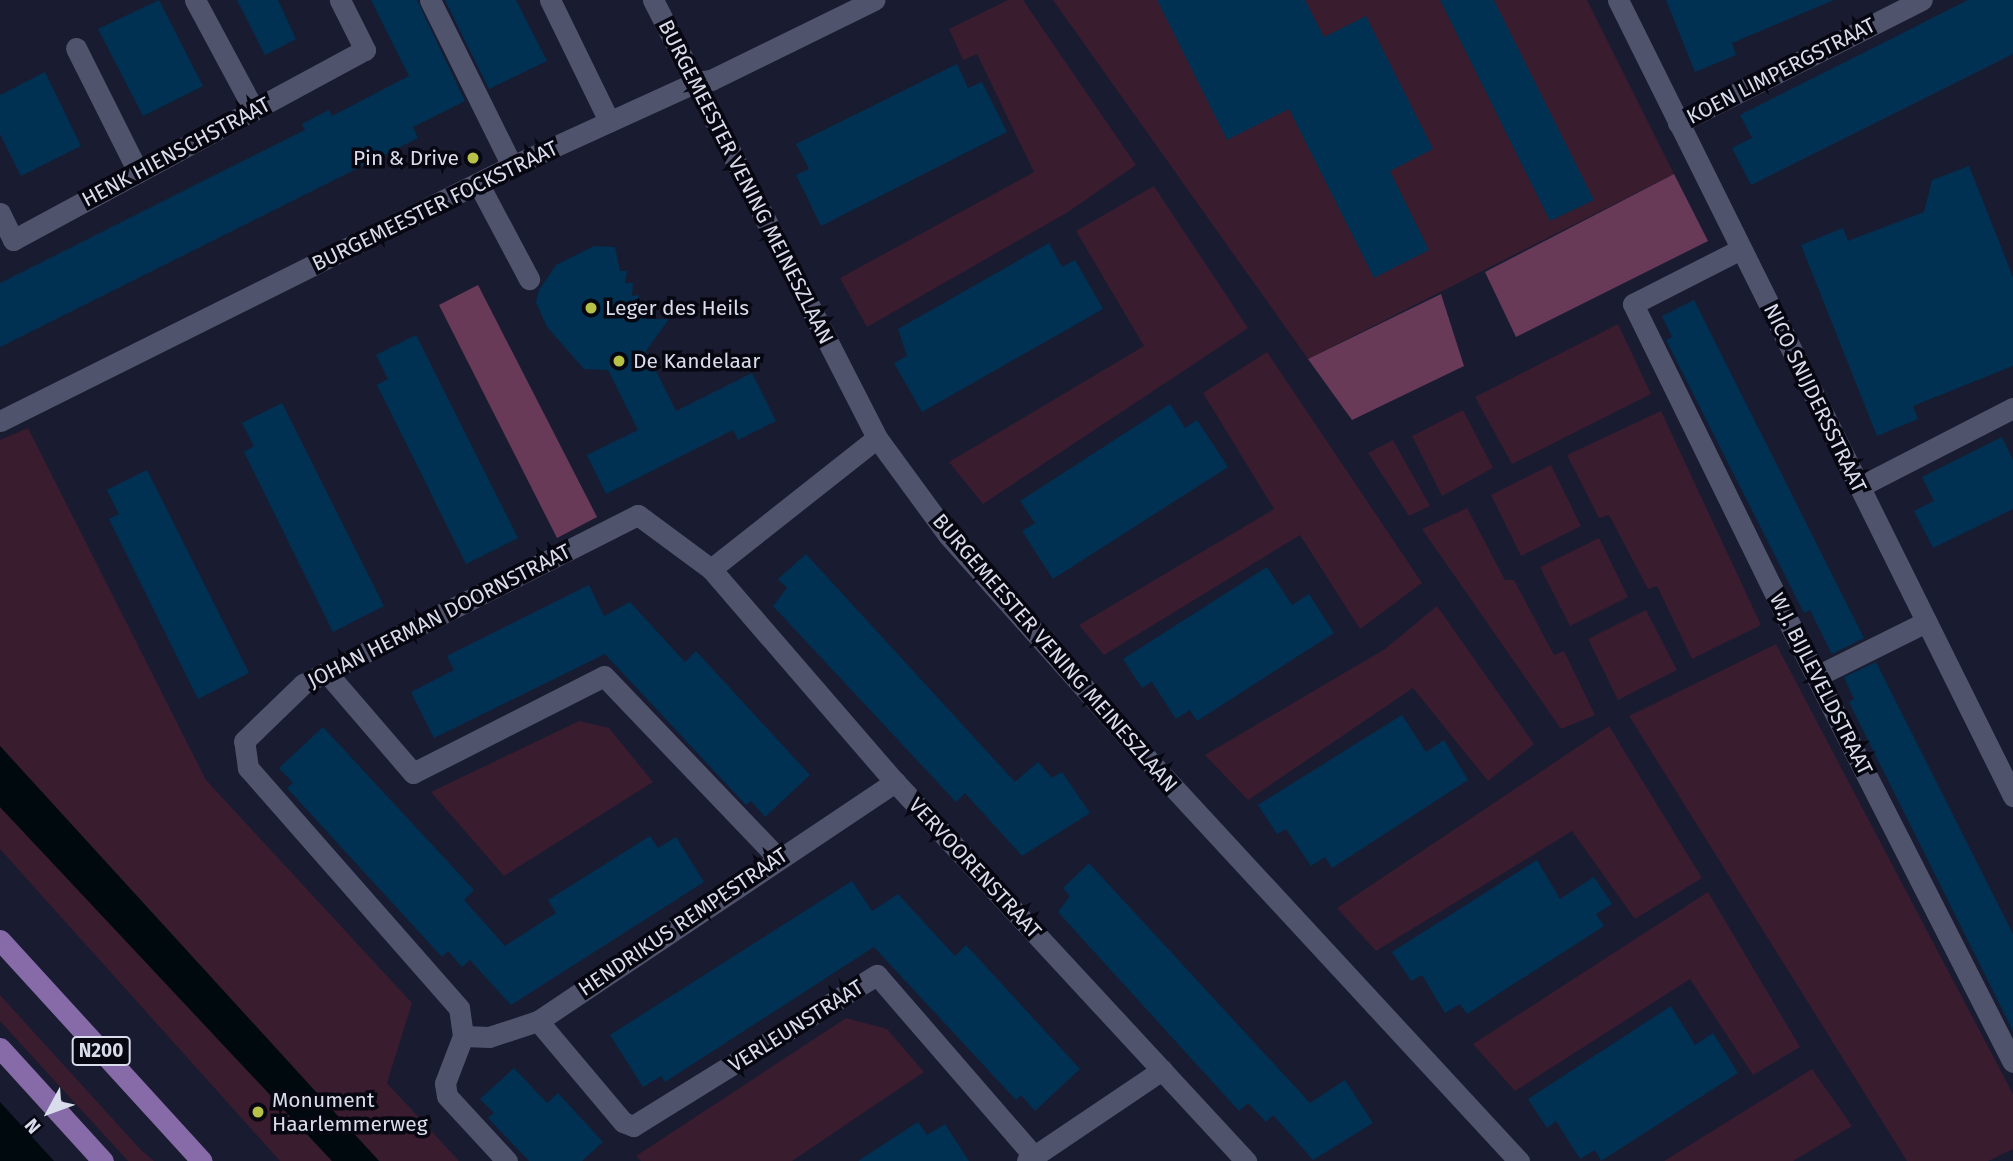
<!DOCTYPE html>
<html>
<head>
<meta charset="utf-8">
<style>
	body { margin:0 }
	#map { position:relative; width:2013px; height:1161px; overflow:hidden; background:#191b31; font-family:"Fira Sans",sans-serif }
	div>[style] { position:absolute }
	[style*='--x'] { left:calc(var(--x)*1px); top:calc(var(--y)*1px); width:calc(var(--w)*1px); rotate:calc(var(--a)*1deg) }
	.green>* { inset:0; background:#391c2e }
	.forest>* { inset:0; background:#693a58 }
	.water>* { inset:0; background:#000a0e }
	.building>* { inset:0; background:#003152 }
	.minor>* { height:21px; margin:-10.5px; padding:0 10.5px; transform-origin:10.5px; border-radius:10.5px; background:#4f536c }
	.major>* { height:21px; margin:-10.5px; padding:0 10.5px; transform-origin:10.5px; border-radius:10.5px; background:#876ba8 }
	.dots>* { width:19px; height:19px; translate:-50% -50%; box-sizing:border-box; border:4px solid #060710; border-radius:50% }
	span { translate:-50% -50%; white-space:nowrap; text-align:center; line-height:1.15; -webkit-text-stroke:7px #060710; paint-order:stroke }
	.shield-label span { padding:2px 5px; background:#060710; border:2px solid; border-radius:5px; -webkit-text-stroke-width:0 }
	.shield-label { font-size:19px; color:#d9dceb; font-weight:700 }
	.street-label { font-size:21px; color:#d9dceb }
	.poi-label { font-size:21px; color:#d9dceb }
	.right { translate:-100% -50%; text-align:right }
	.left { translate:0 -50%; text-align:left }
	.north { position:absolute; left:14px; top:1077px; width:70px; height:70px; -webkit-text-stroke:5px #060710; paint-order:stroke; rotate:229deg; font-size:19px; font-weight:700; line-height:28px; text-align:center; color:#d9dceb }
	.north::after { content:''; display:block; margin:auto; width:24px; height:32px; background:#d9dceb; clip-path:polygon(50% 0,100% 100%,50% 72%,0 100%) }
</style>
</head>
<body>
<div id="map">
	<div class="green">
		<div style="clip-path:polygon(1008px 0,1023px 0,1136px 165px,1068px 212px,867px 327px,840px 278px,1034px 172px,977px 54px,963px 60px,949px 29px)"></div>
		<div style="clip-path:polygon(1053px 0,1587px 0,1674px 174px,1308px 359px)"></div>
		<div style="clip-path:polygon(1154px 186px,1248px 328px,983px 504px,949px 462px,1144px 346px,1076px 231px)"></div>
		<div style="clip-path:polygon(1618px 324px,1651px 394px,1512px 464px,1475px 397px)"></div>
		<div style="clip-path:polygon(1267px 352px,1422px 583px,1360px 629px,1300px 535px,1104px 655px,1079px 625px,1274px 509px,1203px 393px)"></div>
		<div style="clip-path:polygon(1463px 410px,1493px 468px,1442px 496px,1412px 436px)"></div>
		<div style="clip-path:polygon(1661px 411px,1761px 625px,1692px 659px,1657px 586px,1648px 589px,1609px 515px,1599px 518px,1567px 455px)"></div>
		<div style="clip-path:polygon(28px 428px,206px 780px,412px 1003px,387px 1083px,459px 1161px,379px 1161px,0 746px,0 440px)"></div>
		<div style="clip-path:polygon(1393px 440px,1430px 506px,1409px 516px,1368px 453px)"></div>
		<div style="clip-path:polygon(1551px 465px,1581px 526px,1521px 556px,1491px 495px)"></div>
		<div style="clip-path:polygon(1467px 508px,1505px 580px,1514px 580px,1554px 655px,1564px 651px,1595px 715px,1561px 729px,1422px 529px)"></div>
		<div style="clip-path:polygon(1599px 538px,1628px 597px,1570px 626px,1540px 567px)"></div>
		<div style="clip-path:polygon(1437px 606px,1534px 744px,1488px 781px,1413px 688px,1248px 800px,1205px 755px,1385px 649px)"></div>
		<div style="clip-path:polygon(1646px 610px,1677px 670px,1618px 700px,1588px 639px)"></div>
		<div style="clip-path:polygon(1776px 644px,2013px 1094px,2013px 1149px,1988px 1161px,1907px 1161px,1629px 716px)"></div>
		<div style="clip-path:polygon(579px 721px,609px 728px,653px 782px,504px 876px,431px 792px)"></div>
		<div style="clip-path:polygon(1609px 726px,1702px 878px,1635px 919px,1572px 831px,1376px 951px,1337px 908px)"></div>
		<div style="clip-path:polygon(0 807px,227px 1047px,332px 1161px,280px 1161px,0 849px)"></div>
		<div style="clip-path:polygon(1708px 892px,1800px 1047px,1753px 1075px,1690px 979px,1515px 1091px,1473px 1044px)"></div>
		<div style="clip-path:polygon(0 995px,141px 1150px,154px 1161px,128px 1161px,0 1021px)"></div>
		<div style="clip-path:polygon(846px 1018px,887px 1029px,924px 1072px,792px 1161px,641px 1161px,636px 1156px)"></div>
		<div style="clip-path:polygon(1812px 1069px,1852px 1126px,1793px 1161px,1664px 1161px)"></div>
	</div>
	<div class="forest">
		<div style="clip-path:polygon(1674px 174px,1708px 241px,1516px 337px,1485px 272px)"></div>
		<div style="clip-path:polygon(478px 285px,597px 517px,557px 538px,439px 305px)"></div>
		<div style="clip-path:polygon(1441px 294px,1464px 366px,1352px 420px,1308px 359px)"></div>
	</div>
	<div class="water">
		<div style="clip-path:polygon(0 746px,316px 1092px,379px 1161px,332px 1161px,0 807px)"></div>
		<div style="clip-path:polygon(0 1102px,54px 1161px,0 1161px)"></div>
	</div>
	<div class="building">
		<div style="clip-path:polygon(159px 0,203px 86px,143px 116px,98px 29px)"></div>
		<div style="clip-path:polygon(237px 0,278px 0,296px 39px,265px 55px)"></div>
		<div style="clip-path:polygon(371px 0,417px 0,465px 101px,413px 127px,418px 138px,0 347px,0 283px,305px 130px,302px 124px,315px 117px,329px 110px,332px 116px,409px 76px)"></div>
		<div style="clip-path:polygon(445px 0,516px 0,547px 61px,489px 89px)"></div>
		<div style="clip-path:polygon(1157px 0,1305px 0,1324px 37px,1366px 16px,1433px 149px,1390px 171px,1429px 250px,1374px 278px,1289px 109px,1227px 140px)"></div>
		<div style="clip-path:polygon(1440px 0,1494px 0,1594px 200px,1550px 221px)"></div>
		<div style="clip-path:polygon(1666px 0,1834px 0,1732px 43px,1736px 55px,1695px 72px)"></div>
		<div style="clip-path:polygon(1968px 0,2013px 0,2013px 54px,1751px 185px,1732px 148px,1752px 138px,1740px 115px)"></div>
		<div style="clip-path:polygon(957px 64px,968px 88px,982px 82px,1007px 132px,821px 226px,796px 175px,809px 169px,796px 144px)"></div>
		<div style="clip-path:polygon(45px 72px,81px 146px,21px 176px,0 134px,0 95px)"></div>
		<div style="clip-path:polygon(1969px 166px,2013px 277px,2013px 366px,1913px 406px,1918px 419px,1877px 436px,1801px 245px,1843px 228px,1848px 241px,1924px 212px,1932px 180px)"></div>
		<div style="clip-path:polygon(1049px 243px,1062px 267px,1075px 260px,1103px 309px,922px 412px,894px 363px,907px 356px,898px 329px)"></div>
		<div style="clip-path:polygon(594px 246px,615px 247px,620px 271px,627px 271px,625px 283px,633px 283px,632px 296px,639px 295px,637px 307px,645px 307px,644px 319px,669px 319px,646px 351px,676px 411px,752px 373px,776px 421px,738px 440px,733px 430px,606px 494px,587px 455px,638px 430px,608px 370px,584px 369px,547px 327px,536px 302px,539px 290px,556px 265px)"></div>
		<div style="clip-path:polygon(1694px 300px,1864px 638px,1832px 654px,1810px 610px,1804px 613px,1666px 340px,1672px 337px,1662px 316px)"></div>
		<div style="clip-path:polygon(416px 335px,518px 538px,466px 564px,377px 385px,388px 379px,376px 355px)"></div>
		<div style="clip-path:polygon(282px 403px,384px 606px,333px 632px,244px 452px,254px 446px,242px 423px)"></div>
		<div style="clip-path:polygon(1170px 404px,1185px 428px,1197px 420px,1228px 467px,1053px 579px,1022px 531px,1035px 523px,1020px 501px)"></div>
		<div style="clip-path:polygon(2002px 437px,2013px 460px,2013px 509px,1933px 548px,1914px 511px,1934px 501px,1922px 477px)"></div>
		<div style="clip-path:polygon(147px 470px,249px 673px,198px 699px,109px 519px,119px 514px,107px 490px)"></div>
		<div style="clip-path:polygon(806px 554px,1015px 782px,1038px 762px,1052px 778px,1062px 772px,1090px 813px,1022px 856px,965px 793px,956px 802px,773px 606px,787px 588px,778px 579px)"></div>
		<div style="clip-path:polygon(1267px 567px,1292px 605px,1309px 594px,1334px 633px,1197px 721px,1190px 710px,1176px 719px,1152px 682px,1142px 688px,1123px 659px)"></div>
		<div style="clip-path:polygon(589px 585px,604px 616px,630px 602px,685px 662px,696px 651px,810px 775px,765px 817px,751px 801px,746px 805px,605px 654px,434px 738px,411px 692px,454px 670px,447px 656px)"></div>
		<div style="clip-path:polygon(1876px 662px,2013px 934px,2013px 1031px,1849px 702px,1854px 699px,1844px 677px)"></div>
		<div style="clip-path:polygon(1402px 715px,1426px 752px,1444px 740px,1468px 780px,1332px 868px,1325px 857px,1311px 866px,1286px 829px,1277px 834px,1258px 805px)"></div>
		<div style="clip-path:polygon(323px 727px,474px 890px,464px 900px,505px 946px,556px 913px,548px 900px,650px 836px,658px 848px,676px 837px,704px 882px,511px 1005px,470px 960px,462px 967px,448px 951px,442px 957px,287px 788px,293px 783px,279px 768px)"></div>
		<div style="clip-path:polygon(1537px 860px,1560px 899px,1594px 877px,1612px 904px,1596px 914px,1604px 926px,1467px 1014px,1460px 1004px,1445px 1013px,1422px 975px,1411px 981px,1392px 952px)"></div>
		<div style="clip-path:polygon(1089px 863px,1310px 1103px,1345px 1080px,1373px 1123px,1313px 1160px,1273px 1115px,1266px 1122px,1248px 1103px,1239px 1111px,1058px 912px,1070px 896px,1063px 888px)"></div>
		<div style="clip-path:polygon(852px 881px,872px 911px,898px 894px,955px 956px,966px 945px,1080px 1069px,1035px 1111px,1021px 1095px,1016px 1100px,874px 947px,665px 1082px,661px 1076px,643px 1087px,610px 1035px)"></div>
		<div style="clip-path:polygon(1671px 1006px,1695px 1045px,1713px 1033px,1738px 1073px,1601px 1161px,1595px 1150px,1580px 1159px,1556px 1121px,1547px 1128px,1528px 1099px)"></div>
		<div style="clip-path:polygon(514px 1068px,547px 1103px,558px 1093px,603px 1142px,582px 1161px,529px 1161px,488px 1118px,494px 1113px,480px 1099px)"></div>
		<div style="clip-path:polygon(918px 1122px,927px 1135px,945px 1124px,969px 1161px,858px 1161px)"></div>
	</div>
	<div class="minor">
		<div style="--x:195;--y:0;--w:125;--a:61.8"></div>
		<div style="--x:430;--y:0;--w:185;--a:63.7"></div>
		<div style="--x:550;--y:0;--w:135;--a:64"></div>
		<div style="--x:653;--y:0;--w:492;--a:62.9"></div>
		<div style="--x:877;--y:438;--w:120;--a:53.8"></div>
		<div style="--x:948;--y:535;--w:322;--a:48.3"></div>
		<div style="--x:1162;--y:775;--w:526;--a:47.24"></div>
		<div style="--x:1618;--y:0;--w:889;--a:63.61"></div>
		<div style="--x:76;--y:48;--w:139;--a:63.4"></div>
		<div style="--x:1678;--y:123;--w:273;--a:-26.8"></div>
		<div style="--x:478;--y:183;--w:109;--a:62"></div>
		<div style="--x:0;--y:213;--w:30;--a:64"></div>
		<div style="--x:13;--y:240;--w:400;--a:-28.4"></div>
		<div style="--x:365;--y:50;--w:56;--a:-116.6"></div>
		<div style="--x:1741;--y:249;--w:121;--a:153"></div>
		<div style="--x:1633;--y:304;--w:360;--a:63.9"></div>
		<div style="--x:1791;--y:627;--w:488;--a:63"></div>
		<div style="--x:0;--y:421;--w:572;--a:-26.48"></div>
		<div style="--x:512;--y:166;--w:202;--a:-24.5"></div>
		<div style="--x:696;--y:82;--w:15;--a:-8"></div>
		<div style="--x:711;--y:80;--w:182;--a:-26.1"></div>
		<div style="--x:1859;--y:487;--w:173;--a:-27.2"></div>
		<div style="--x:711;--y:569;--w:281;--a:49.2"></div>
		<div style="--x:895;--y:782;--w:517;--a:47.2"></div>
		<div style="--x:327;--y:673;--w:132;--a:49.3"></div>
		<div style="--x:413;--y:773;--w:214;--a:-26.9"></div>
		<div style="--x:604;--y:676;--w:250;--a:46.3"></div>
		<div style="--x:1817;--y:676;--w:122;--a:-26.4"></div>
		<div style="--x:538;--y:1021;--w:132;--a:49.9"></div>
		<div style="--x:623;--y:1122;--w:11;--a:22"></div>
		<div style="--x:633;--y:1126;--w:287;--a:-31.8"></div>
		<div style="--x:877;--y:975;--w:240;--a:49.1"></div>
		<div style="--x:463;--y:1036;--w:26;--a:2"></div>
		<div style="--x:489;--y:1037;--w:52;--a:-18.1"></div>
		<div style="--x:538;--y:1021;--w:430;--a:-33.8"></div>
		<div style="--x:507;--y:1161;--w:88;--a:-132.7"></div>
		<div style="--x:447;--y:1096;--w:13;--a:-99"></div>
		<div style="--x:445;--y:1083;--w:50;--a:-69"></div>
		<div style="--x:463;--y:1036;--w:28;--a:-98"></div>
		<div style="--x:459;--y:1008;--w:320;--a:-131.3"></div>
		<div style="--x:248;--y:768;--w:27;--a:-98"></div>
		<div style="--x:244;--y:741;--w:82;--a:-44"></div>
		<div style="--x:303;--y:684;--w:375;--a:-26.8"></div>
		<div style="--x:638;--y:515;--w:91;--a:36.5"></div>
		<div style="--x:711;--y:569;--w:211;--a:-38.3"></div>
		<div style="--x:1027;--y:1161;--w:163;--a:-34"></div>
	</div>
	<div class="major">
		<div style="--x:0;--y:940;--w:299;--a:47.6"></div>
		<div style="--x:0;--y:1048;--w:153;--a:47.7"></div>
	</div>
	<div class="dots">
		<div style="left:473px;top:158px;background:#b7c148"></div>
		<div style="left:591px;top:308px;background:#b7c148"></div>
		<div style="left:619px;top:361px;background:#b7c148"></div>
		<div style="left:258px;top:1112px;background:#b7c148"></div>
	</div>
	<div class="shield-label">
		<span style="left:101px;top:1051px">N200</span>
	</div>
	<div class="street-label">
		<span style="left:1781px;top:71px;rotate:-27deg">KOEN LIMPERGSTRAAT</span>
		<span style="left:176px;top:152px;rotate:-28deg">HENK HIENSCHSTRAAT</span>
		<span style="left:746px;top:182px;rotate:63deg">BURGEMEESTER VENING MEINESZLAAN</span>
		<span style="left:435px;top:206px;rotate:-26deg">BURGEMEESTER FOCKSTRAAT</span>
		<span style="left:1815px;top:398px;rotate:64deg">NICO SNIJDERSSTRAAT</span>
		<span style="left:439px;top:616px;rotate:-27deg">JOHAN HERMAN DOORNSTRAAT</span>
		<span style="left:1055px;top:653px;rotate:49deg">BURGEMEESTER VENING MEINESZLAAN</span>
		<span style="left:1821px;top:684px;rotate:63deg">W.J. BIJLEVELDSTRAAT</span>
		<span style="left:975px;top:868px;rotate:47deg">VERVOORENSTRAAT</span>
		<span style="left:683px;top:922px;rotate:-34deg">HENDRIKUS REMPESTRAAT</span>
		<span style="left:796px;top:1026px;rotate:-32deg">VERLEUNSTRAAT</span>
	</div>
	<div class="poi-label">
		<span class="right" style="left:459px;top:158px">Pin &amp; Drive</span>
		<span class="left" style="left:605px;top:308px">Leger des Heils</span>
		<span class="left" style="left:633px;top:361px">De Kandelaar</span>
		<span class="left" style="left:272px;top:1112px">Monument<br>Haarlemmerweg</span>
	</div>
	<div class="north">N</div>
</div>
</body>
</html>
